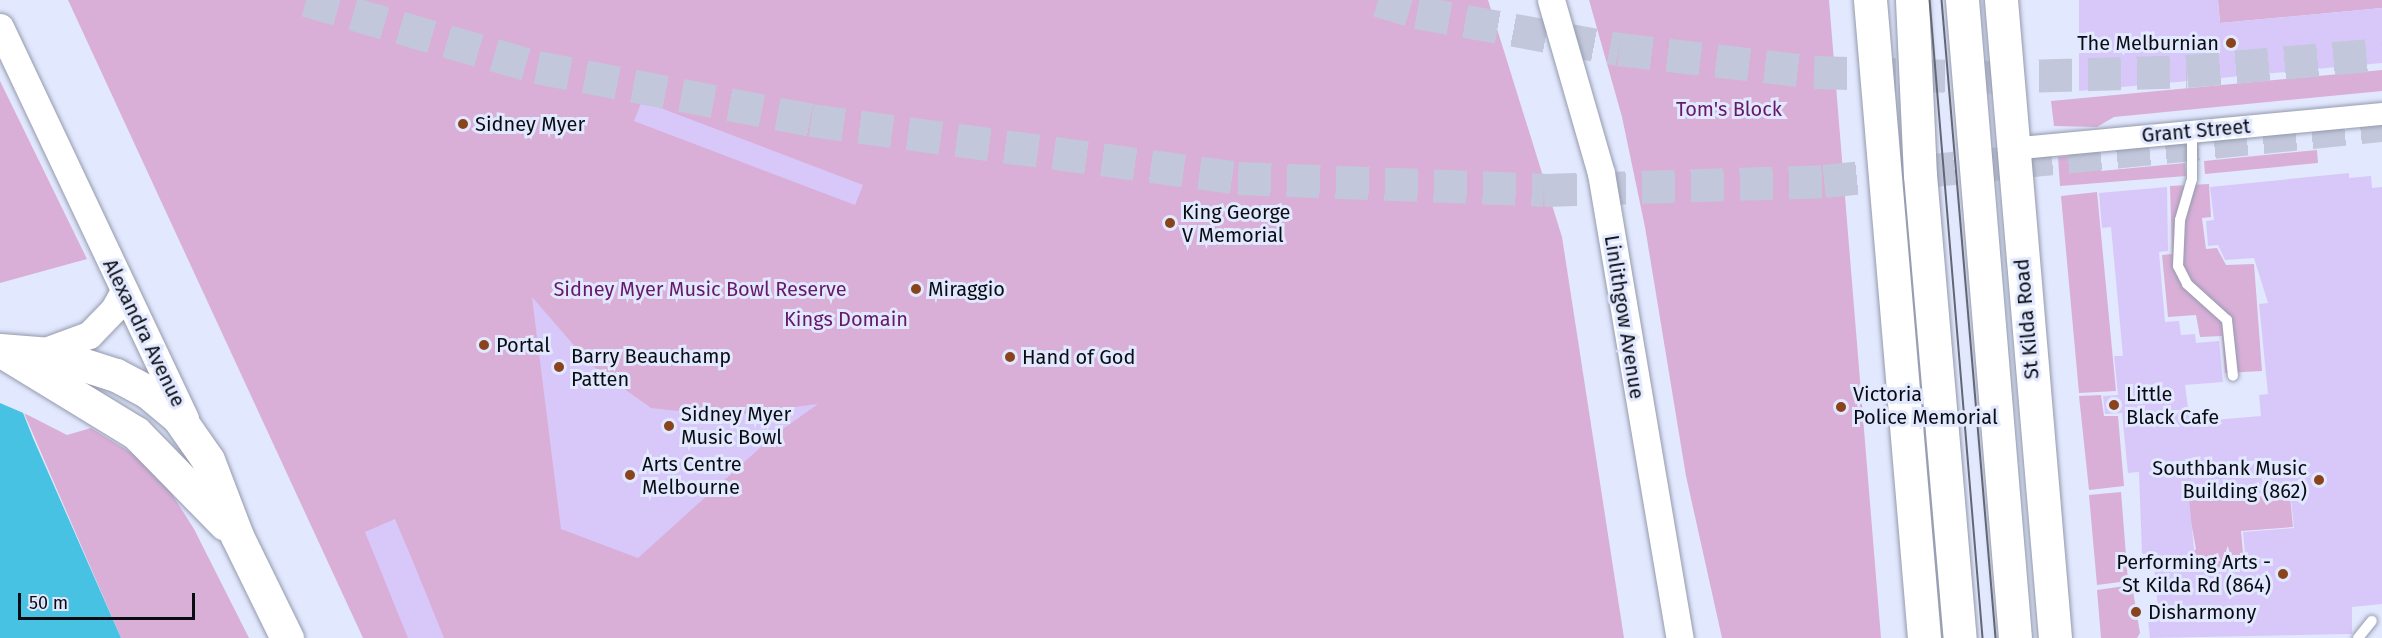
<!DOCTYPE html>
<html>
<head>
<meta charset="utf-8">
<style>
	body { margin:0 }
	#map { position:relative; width:2382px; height:638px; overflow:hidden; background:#e2e8fe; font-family:"Fira Sans",sans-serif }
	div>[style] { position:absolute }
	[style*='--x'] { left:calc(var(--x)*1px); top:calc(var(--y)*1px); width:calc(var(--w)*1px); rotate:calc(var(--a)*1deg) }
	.green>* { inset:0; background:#d9afd8 }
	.water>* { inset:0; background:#47c2e3 }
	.pier>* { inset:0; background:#e2e8fe }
	.building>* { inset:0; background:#d8c8f9 }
	.motorway-tunnel>* { height:33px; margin-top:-16.5px; transform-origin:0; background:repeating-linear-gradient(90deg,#c2c7db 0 33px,transparent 0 49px) }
	.roads { filter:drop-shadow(0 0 2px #949aad) drop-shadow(0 0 2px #949aad) }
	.service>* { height:10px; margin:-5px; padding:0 5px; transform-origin:5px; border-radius:5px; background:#fff }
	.minor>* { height:22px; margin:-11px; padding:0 11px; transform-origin:11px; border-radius:11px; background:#fff }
	.tertiary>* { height:27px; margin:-13.5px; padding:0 13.5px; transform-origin:13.5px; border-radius:13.5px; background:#fff }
	.primary>* { height:33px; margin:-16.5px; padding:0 16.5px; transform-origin:16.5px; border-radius:16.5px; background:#fff }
	.trunk>* { height:33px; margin:-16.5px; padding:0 16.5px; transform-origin:16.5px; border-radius:16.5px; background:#fff }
	.tram>* { height:1.5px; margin:-0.75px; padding:0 0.75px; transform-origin:0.75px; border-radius:0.75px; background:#636774 }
	.dots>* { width:16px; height:16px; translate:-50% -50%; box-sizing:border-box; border:3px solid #e2e8fe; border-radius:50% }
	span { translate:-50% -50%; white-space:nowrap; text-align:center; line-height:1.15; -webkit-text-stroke:6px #e2e8fe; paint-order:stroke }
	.poi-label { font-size:20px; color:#0a0c13 }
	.right { translate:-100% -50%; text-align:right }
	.left { translate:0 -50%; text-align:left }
	.park-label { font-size:20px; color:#661869 }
	.street-label { font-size:20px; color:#0a0c13 }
	.scale { position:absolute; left:18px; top:593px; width:177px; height:27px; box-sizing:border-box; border:3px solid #0a0c13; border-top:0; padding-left:8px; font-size:18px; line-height:21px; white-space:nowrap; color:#0a0c13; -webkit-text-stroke:4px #e2e8fe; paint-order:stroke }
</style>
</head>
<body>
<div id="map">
	<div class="green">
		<div style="clip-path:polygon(68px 0,1488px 0,1562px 237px,1624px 638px,363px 638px)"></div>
		<div style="clip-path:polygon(1589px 0,1829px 0,1881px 638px,1722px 638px,1686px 476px,1645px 227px,1622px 117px)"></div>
		<div style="clip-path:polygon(2218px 0,2382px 0,2382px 8px,2220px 23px)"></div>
		<div style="clip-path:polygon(2382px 70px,2382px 91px,2114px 117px,2097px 127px,2054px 126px,2051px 101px)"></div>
		<div style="clip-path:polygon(0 81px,87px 259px,0 283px)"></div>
		<div style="clip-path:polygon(2317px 150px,2318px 163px,2205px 174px,2204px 161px)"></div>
		<div style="clip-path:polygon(2099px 154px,2101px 171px,2185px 163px,2186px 176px,2060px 186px,2058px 157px)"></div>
		<div style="clip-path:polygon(2209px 184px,2211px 217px,2202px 218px,2206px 249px,2217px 248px,2226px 265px,2254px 264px,2262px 371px,2225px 373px,2222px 336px,2200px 337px,2196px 315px,2168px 317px,2162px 255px,2172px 254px,2170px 186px)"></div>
		<div style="clip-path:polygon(2097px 192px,2116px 391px,2079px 393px,2061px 196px)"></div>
		<div style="clip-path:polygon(2101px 395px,2104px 416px,2118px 416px,2124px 486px,2089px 490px,2079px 396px)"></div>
		<div style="clip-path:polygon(24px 413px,67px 435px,91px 428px,140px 458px,170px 491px,194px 529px,249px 638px,121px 638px)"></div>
		<div style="clip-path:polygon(2286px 455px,2293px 527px,2241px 531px,2244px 564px,2220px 566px,2221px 579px,2157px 591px,2196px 549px,2187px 501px,2198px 500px,2229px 465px,2232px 499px,2265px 496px,2261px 461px)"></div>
		<div style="clip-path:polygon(2121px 492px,2128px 581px,2097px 585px,2089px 495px)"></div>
		<div style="clip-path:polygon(2132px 585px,2140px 633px,2137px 638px,2101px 638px,2097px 590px)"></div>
	</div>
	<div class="water">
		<div style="clip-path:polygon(0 355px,33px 438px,121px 638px,0 638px)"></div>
	</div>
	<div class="pier">
		<div style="clip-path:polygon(0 352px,3px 354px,28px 415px,0 403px)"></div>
	</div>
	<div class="building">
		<div style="clip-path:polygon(2079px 0,2218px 0,2220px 23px,2382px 8px,2382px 63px,2079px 91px)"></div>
		<div style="clip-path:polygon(642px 101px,863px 185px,855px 205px,634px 121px)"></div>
		<div style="clip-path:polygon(evenodd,2349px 173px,2349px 178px,2371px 176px,2372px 188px,2382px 187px,2382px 604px,2352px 607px,2352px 634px,2150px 638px,2147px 611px,2158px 610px,2153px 553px,2142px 554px,2139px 472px,2128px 473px,2122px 413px,2105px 414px,2103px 396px,2118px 395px,2114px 356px,2123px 356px,2111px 227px,2102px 228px,2099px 193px,2167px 187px,2168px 251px,2159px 252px,2165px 322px,2179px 321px,2181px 335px,2195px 334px,2196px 343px,2219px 341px,2223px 382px,2185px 385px,2190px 422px,2261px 416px,2259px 395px,2268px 394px,2259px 304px,2268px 303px,2254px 258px,2225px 260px,2218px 245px,2208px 246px,2206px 221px,2214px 220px,2210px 187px,2349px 173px,2290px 491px,2294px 528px,2243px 532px,2246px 565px,2196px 570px,2189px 498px,2290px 491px)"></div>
		<div style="clip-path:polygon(532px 297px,591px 365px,651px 408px,724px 416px,818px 404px,773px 436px,638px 558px,561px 529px)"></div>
		<div style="clip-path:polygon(395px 519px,416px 569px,444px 638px,408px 638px,365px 532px)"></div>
	</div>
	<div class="motorway-tunnel">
		<div style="--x:306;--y:0;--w:241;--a:16.2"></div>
		<div style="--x:537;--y:67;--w:279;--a:10.9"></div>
		<div style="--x:811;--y:120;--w:431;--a:7.7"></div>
		<div style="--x:1238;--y:178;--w:306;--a:2.2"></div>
		<div style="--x:1544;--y:190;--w:280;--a:-1.8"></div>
		<div style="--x:1824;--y:181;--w:561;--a:-5.73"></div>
		<div style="--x:1378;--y:0;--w:41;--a:17.1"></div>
		<div style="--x:1417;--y:12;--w:205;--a:10.4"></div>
		<div style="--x:1619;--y:49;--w:196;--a:6.7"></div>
		<div style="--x:1814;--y:72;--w:176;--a:1.6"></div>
		<div style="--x:1990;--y:77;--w:197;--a:-1.7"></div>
		<div style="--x:2187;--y:71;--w:196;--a:-5"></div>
	</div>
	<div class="roads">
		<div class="service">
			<div style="--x:2192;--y:131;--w:48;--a:90"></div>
			<div style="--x:2192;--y:179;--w:43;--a:106.3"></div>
			<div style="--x:2180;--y:220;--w:46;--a:92.5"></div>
			<div style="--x:2178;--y:266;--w:20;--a:63"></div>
			<div style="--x:2187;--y:284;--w:54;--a:42"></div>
			<div style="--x:2227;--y:320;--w:56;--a:83.9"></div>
			<div style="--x:2358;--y:638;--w:22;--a:-51"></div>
		</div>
		<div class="minor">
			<div style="--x:2011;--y:149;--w:373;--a:-5.4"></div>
		</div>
		<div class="tertiary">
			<div style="--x:1551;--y:0;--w:180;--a:73.9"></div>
			<div style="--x:1601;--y:173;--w:472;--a:80.4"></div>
			<div style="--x:0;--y:27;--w:433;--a:64.7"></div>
			<div style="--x:40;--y:353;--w:52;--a:-20.2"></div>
			<div style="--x:89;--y:335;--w:36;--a:-46"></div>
			<div style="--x:114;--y:309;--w:21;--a:-61"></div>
		</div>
		<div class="primary">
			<div style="--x:1870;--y:0;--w:640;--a:85.16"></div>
			<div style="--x:1912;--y:0;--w:175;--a:87.4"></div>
			<div style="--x:1920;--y:175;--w:465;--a:85.1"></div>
			<div style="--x:1962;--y:0;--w:640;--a:85.25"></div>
			<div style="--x:2001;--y:0;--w:640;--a:85.16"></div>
		</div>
		<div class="trunk">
			<div style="--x:0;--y:350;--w:50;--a:4.6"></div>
			<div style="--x:50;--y:354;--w:69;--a:17.7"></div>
			<div style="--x:116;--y:375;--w:36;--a:28"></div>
			<div style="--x:148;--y:392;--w:39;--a:40"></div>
			<div style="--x:178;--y:417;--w:52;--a:55.1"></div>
			<div style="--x:208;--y:460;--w:81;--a:69.1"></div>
			<div style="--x:237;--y:536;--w:114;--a:63.9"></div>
			<div style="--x:5;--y:353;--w:153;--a:31.4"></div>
			<div style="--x:136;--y:433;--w:127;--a:45.6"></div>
		</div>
	</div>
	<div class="tram">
		<div style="--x:1930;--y:0;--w:640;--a:85.25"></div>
		<div style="--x:1942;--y:0;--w:640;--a:85.16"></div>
	</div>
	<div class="dots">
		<div style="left:2231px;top:43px;background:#89431d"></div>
		<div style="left:463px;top:124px;background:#89431d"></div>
		<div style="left:1170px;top:223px;background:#89431d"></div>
		<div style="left:916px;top:289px;background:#89431d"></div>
		<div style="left:484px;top:345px;background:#89431d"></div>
		<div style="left:1010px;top:357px;background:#89431d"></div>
		<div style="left:559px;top:367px;background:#89431d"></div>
		<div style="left:2114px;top:405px;background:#89431d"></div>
		<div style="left:1841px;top:407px;background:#89431d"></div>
		<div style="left:669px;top:426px;background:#89431d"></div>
		<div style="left:630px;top:475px;background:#89431d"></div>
		<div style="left:2319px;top:480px;background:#89431d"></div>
		<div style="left:2283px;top:574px;background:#89431d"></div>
		<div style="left:2136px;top:612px;background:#89431d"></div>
	</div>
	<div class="poi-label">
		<span class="right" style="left:2219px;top:43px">The Melburnian</span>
		<span class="left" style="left:475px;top:124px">Sidney Myer</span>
		<span class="left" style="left:1182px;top:224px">King George<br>V Memorial</span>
		<span class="left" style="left:928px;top:289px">Miraggio</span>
		<span class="left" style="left:496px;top:345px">Portal</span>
		<span class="left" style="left:571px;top:368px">Barry Beauchamp<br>Patten</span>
		<span class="left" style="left:1022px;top:357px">Hand of God</span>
		<span class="left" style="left:2126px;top:406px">Little<br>Black Cafe</span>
		<span class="left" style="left:1853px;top:406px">Victoria<br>Police Memorial</span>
		<span class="left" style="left:681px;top:426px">Sidney Myer<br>Music Bowl</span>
		<span class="left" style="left:642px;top:476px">Arts Centre<br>Melbourne</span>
		<span class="right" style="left:2307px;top:480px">Southbank Music<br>Building (862)</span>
		<span class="right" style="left:2271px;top:574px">Performing Arts -<br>St Kilda Rd (864)</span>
		<span class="left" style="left:2148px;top:612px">Disharmony</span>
	</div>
	<div class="park-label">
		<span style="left:1729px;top:109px">Tom's Block</span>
		<span style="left:700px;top:289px">Sidney Myer Music Bowl Reserve</span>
		<span style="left:846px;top:319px">Kings Domain</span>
	</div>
	<div class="street-label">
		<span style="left:2196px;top:131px;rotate:-5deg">Grant Street</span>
		<span style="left:1624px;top:317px;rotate:81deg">Linlithgow Avenue</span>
		<span style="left:2027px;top:319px;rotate:-95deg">St Kilda Road</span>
		<span style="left:144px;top:333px;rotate:64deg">Alexandra Avenue</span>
	</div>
	<div class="scale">50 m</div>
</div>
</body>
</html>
